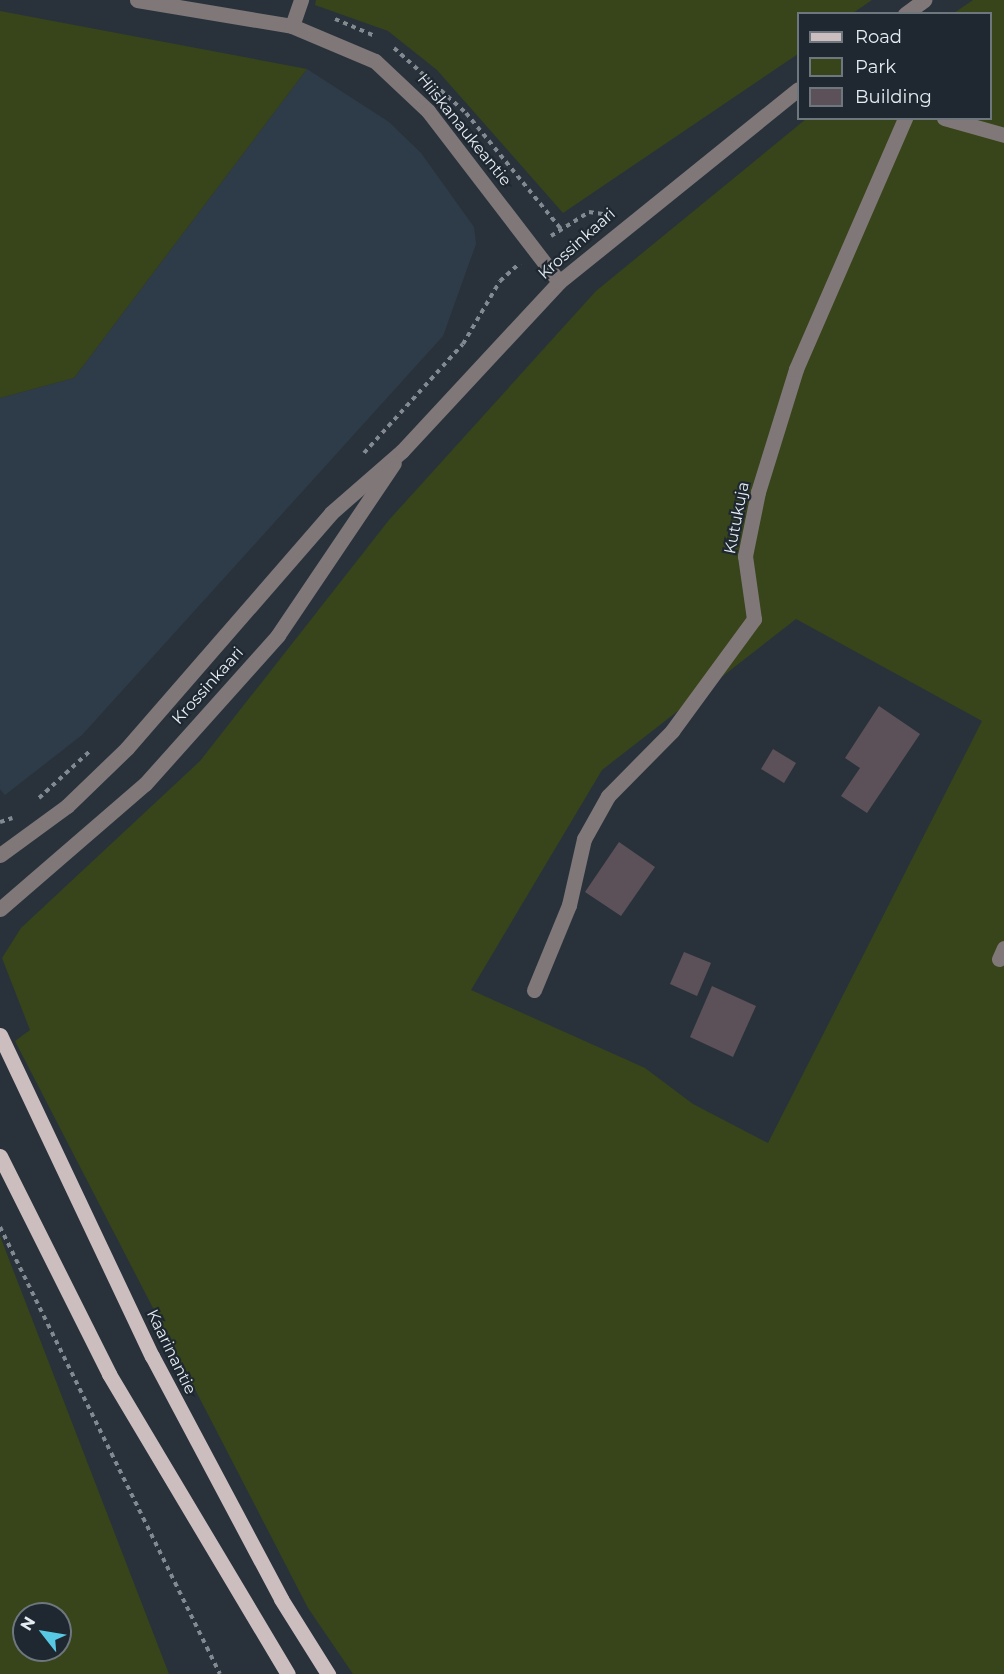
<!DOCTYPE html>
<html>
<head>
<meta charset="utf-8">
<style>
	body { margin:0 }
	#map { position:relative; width:1004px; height:1674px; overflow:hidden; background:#29323b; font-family:Montserrat,sans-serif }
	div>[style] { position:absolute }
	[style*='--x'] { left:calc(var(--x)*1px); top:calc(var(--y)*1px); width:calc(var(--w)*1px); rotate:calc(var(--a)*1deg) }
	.built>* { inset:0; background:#2e3c49 }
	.green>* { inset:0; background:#38441a }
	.building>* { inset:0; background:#5c5159 }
	.path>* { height:4px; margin-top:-2px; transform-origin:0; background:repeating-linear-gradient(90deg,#828991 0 4.5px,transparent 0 9px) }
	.minor>* { height:15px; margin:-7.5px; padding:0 7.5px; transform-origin:7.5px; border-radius:7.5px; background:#7f7778 }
	.major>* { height:15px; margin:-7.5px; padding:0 7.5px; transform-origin:7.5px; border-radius:7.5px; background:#ccbdbe }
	span { translate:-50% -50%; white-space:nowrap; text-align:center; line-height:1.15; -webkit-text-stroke:4.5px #1f2831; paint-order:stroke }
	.street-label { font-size:16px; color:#e5ebf1 }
	.legend { position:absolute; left:797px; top:12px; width:195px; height:108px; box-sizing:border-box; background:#1f2831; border:2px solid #6e767e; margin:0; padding:8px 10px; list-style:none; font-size:18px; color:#e5ebf1 }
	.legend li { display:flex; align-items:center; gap:12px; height:30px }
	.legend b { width:30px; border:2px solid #6e767e }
	.north { position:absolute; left:12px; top:1602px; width:60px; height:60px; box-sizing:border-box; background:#1f2831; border:2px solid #6e767e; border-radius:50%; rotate:301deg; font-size:16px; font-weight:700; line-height:24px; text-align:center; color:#e5ebf1 }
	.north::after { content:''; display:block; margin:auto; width:21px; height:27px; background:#58c9e4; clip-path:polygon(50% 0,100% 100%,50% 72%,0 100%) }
</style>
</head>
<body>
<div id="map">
	<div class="built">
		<div style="clip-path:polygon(307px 69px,389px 122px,421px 153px,474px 227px,476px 244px,443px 336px,82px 735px,5px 795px,0 789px,0 398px,74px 378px)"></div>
	</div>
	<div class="green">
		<div style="clip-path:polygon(316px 0,872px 0,853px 13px,798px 14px,798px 54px,563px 213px,437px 70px,388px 31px,315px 5px)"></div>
		<div style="clip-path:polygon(evenodd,973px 0,1004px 0,1004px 1674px,353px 1674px,308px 1608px,15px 1041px,30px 1030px,2px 958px,21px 928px,200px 761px,389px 520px,596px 291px,806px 119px,990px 118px,990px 14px,954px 13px,973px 0,796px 619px,982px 721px,768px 1143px,693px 1104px,645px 1068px,471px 990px,602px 770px,796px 619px)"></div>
		<div style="clip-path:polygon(0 11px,307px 69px,74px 378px,0 398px)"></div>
		<div style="clip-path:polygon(evenodd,0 1236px,169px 1674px,0 1674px,0 1236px,24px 1614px,60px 1614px,60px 1650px,24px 1650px,24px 1614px)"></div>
	</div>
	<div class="building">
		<div style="clip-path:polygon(879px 706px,920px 734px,867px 813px,841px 796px,860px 768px,845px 758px)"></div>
		<div style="clip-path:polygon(773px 749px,796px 763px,784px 783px,761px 769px)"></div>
		<div style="clip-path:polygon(619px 842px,655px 867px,621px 916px,585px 892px)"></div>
		<div style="clip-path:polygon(684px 952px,711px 963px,697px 996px,670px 984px)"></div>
		<div style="clip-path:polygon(712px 986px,756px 1006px,733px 1057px,690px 1037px)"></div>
	</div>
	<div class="path">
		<div style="--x:335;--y:19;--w:43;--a:23"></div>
		<div style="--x:394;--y:48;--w:97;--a:42.1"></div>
		<div style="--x:466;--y:113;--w:149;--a:50.7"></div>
		<div style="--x:551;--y:236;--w:45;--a:-32.3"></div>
		<div style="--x:589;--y:212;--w:21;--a:8"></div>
		<div style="--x:364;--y:453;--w:147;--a:-47.8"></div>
		<div style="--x:463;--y:344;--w:73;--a:-59.6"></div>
		<div style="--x:500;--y:281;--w:27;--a:-42"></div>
		<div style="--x:39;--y:798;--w:71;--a:-42.7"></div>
		<div style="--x:0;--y:822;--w:13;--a:-18"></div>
		<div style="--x:0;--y:1227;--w:498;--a:63.8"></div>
	</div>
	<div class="minor">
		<div style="--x:137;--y:0;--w:157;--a:9.5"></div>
		<div style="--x:292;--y:26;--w:90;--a:22.9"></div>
		<div style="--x:375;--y:61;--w:73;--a:43.3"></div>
		<div style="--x:428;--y:111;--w:215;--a:52.5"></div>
		<div style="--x:905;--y:14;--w:24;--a:-36"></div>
		<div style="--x:292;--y:26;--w:28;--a:-71"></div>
		<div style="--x:944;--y:118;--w:62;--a:15.8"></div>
		<div style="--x:0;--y:855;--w:83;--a:-36.2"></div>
		<div style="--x:67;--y:806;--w:83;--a:-44"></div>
		<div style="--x:127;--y:748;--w:311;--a:-49"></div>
		<div style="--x:331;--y:513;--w:94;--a:-41.1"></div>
		<div style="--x:402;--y:451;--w:231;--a:-47.1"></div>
		<div style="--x:559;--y:282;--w:307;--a:-38.9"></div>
		<div style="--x:0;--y:909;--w:191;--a:-40.8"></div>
		<div style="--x:145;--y:784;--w:200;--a:-48.2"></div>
		<div style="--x:278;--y:635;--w:207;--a:-56"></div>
		<div style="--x:999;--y:959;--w:12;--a:-66"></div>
		<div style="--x:534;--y:990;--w:92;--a:-67.6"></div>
		<div style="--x:569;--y:905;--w:68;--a:-77.2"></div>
		<div style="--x:584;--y:839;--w:49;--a:-60.8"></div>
		<div style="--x:608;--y:796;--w:91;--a:-45.4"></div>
		<div style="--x:672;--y:731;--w:139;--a:-53.8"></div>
		<div style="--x:754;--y:619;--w:64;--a:-98.1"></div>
		<div style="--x:745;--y:556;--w:65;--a:-78.5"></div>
		<div style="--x:758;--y:492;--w:129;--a:-72.8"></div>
		<div style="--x:796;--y:369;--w:274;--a:-66.5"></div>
	</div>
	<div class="major">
		<div style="--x:0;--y:1035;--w:355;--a:64.7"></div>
		<div style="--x:152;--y:1356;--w:275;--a:62"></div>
		<div style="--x:281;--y:1599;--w:89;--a:57.9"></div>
		<div style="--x:0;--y:1156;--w:244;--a:63.4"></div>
		<div style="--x:109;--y:1374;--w:349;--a:59.2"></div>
	</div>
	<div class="street-label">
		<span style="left:464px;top:130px;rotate:51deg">Hiiskanaukeantie</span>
		<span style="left:577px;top:244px;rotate:-42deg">Krossinkaari</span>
		<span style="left:737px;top:518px;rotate:-79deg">Kutukuja</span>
		<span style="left:208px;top:686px;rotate:-48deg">Krossinkaari</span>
		<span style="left:171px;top:1352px;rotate:64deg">Kaarinantie</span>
	</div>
	<ul class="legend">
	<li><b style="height:8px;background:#ccbdbe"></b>Road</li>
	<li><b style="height:16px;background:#38441a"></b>Park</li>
	<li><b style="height:16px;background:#5c5159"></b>Building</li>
	</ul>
	<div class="north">N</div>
</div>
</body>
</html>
